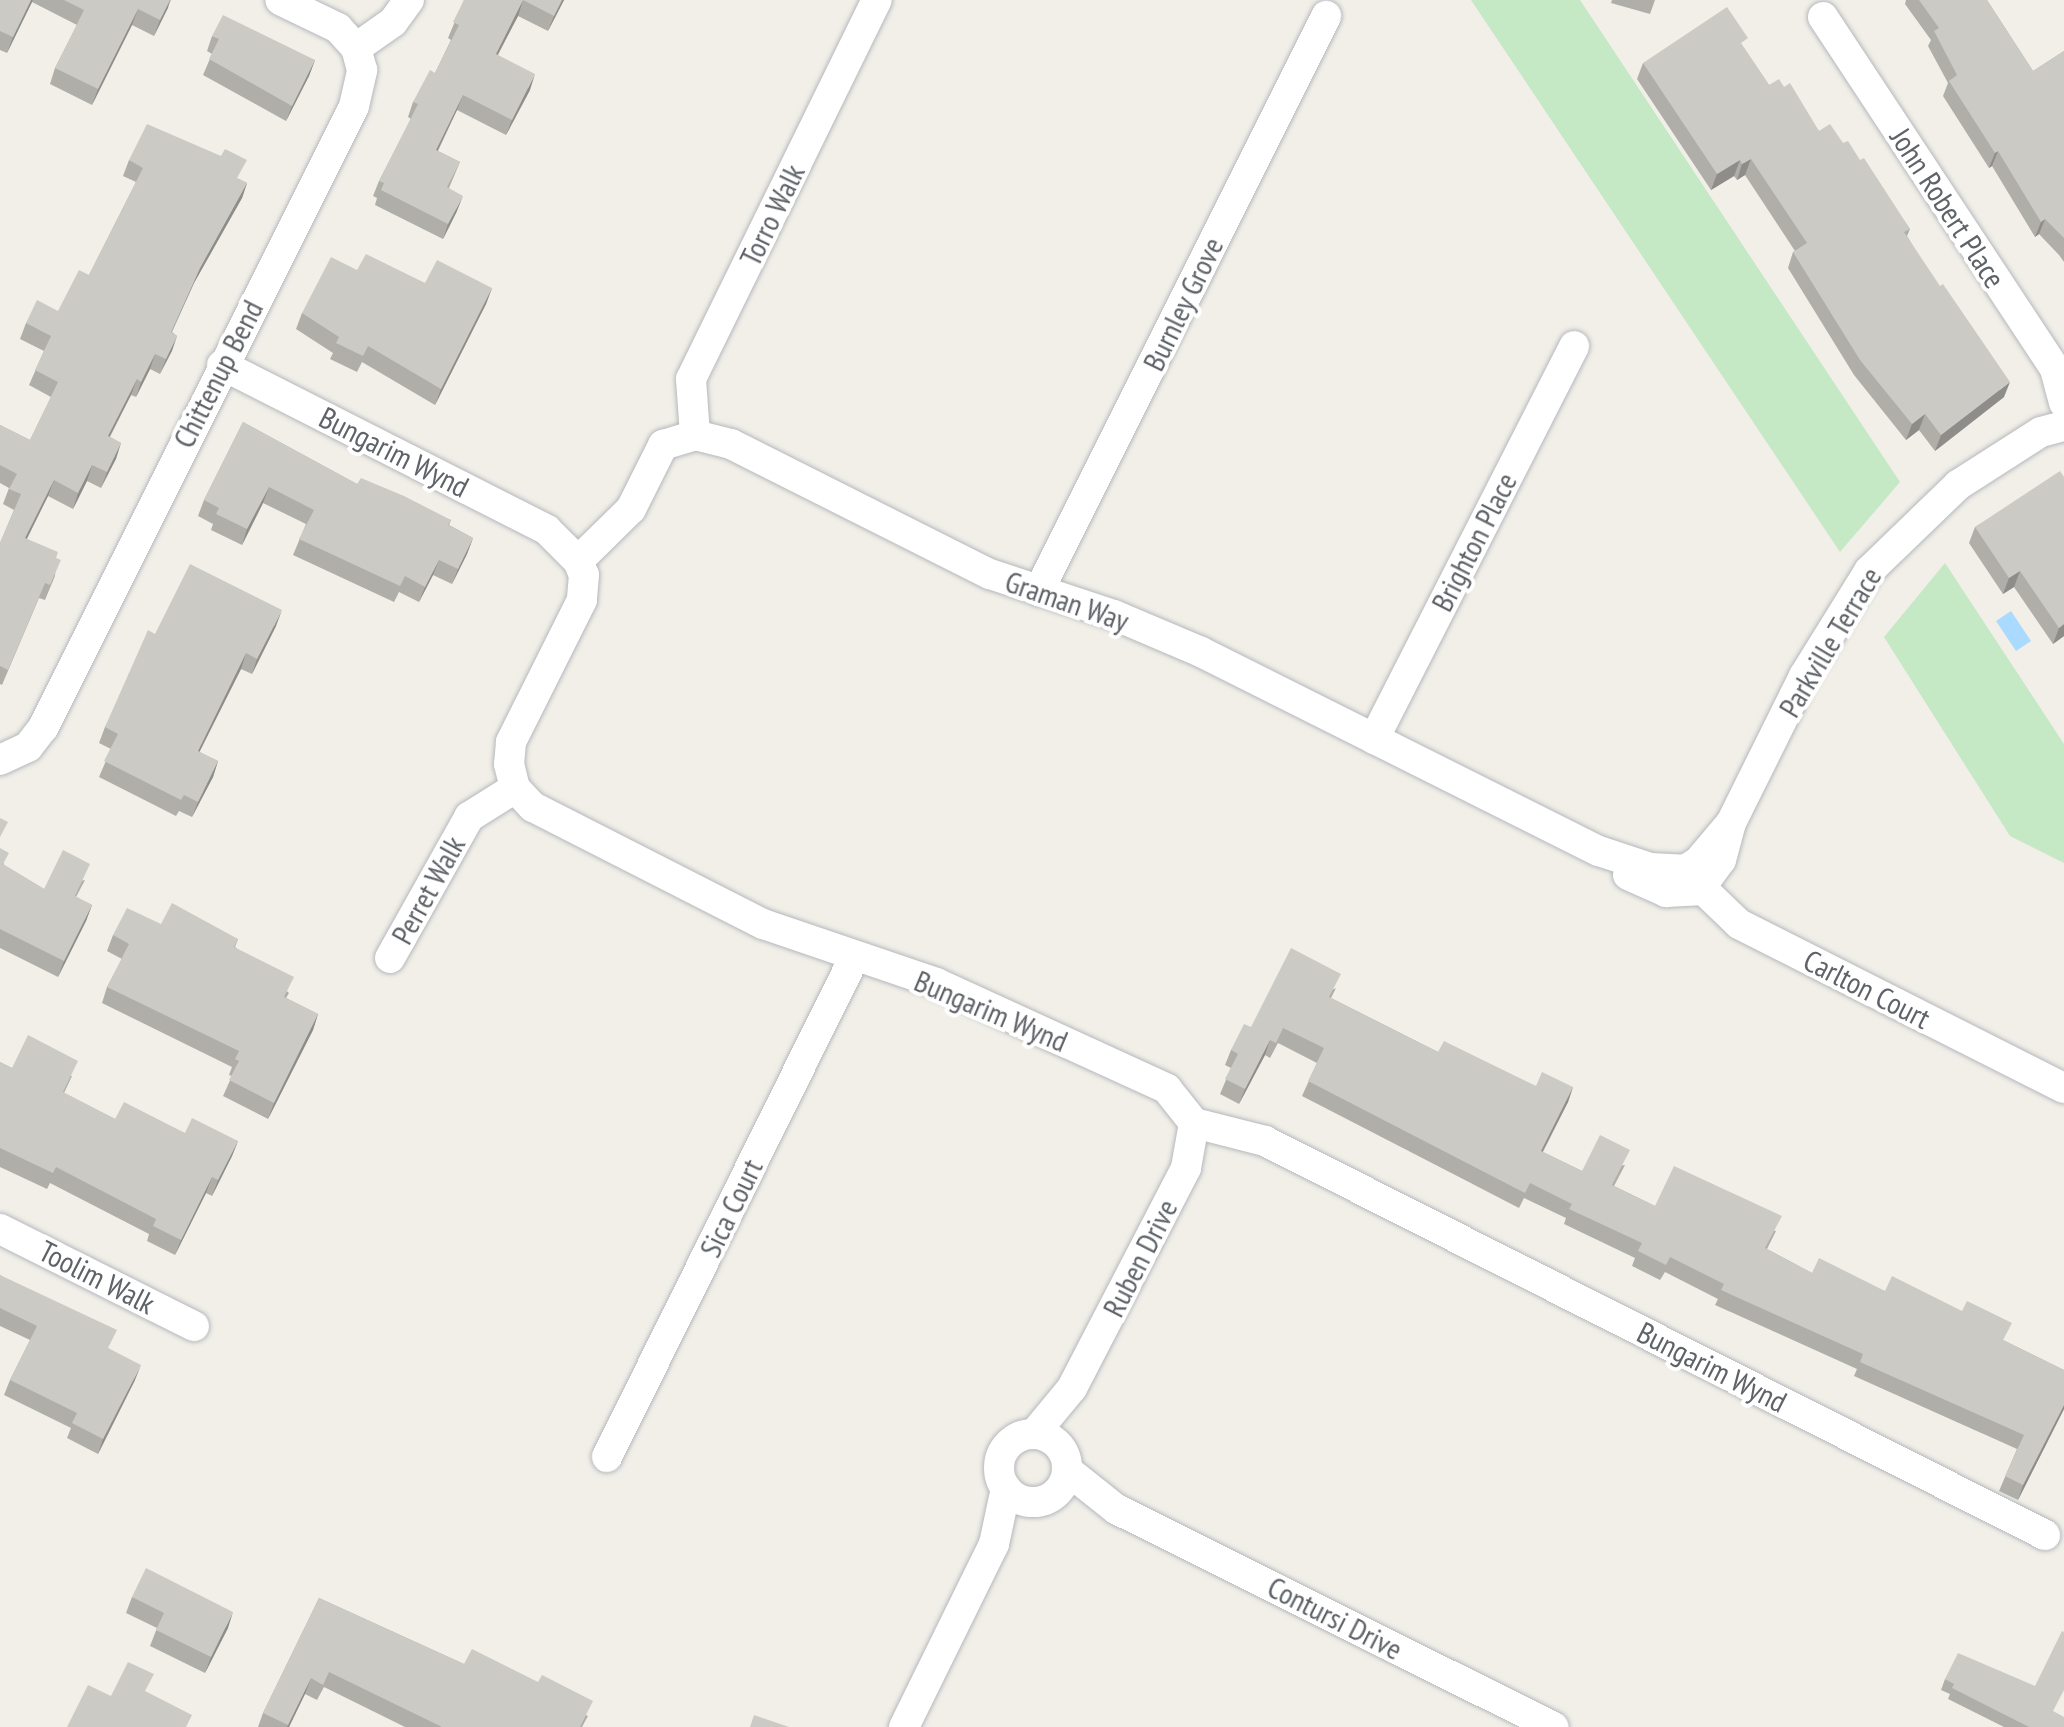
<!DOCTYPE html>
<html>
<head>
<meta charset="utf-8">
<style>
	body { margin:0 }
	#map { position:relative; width:2064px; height:1727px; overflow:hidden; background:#f1efe8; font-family:"PT Sans Narrow",sans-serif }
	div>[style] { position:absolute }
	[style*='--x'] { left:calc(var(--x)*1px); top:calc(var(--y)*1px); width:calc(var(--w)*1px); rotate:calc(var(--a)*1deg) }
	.green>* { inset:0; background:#c5e8c5 }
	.water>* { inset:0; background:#aadaff }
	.roads { filter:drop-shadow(0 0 2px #b5b8bc) drop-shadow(0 0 2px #b5b8bc) }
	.street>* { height:30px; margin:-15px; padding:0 15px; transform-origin:15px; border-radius:15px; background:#fff }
	.street>.ring { margin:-15px; padding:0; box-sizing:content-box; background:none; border:30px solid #fff; border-radius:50% }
	.wall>* { inset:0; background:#afaea9 }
	.shaded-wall>* { inset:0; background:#8f8d8a }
	.building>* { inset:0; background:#cccac5 }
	span { translate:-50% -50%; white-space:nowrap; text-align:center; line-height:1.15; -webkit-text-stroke:8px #fff; paint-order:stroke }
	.street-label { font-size:30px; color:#5f6368 }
</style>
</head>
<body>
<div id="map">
	<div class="green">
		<div style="clip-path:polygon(1471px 0,1580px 0,1900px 482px,1840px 552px)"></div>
		<div style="clip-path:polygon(1945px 563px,2064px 744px,2064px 863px,2010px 836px,1884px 637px)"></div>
	</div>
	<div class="water">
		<div style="clip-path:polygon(2011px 611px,2031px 641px,2016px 651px,1996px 621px)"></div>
	</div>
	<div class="roads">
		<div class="street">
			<div style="--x:1823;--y:17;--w:422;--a:56.6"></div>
			<div style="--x:2055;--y:369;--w:35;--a:75"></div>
			<div style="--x:356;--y:48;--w:45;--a:-35.1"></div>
			<div style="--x:393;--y:22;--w:27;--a:-54"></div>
			<div style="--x:222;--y:365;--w:364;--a:26.9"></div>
			<div style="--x:547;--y:530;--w:44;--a:45"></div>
			<div style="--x:578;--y:561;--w:15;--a:67"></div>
			<div style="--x:584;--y:575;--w:25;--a:95"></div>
			<div style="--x:582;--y:600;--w:159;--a:116.6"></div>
			<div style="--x:511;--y:742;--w:22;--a:95"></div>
			<div style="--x:509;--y:764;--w:25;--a:76"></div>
			<div style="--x:515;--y:788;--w:26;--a:47"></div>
			<div style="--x:533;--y:807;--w:258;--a:27"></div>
			<div style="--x:763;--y:924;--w:183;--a:18.8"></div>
			<div style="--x:936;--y:983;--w:254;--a:24.6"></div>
			<div style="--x:1167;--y:1089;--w:43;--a:51.5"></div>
			<div style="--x:1194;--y:1123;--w:73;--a:14.2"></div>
			<div style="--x:1265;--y:1141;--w:874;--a:26.8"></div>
			<div style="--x:695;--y:435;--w:56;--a:-94.1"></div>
			<div style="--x:691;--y:379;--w:422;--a:-63.9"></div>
			<div style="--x:578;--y:561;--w:74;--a:-44.5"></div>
			<div style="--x:631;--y:509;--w:72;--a:-63.4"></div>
			<div style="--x:663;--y:445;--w:34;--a:-17"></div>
			<div style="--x:695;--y:435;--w:37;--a:14"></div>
			<div style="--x:731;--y:444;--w:290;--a:26.7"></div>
			<div style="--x:990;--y:574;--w:131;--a:18.3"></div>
			<div style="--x:1114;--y:615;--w:95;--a:23"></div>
			<div style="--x:1201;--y:652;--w:445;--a:26.6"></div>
			<div style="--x:1599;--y:851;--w:54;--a:18.4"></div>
			<div style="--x:1650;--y:868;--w:35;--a:3"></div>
			<div style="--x:1685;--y:870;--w:15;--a:-32"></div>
			<div style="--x:1698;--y:862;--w:51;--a:-49.8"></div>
			<div style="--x:1039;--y:591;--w:643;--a:-63.47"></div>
			<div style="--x:1374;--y:739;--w:441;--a:-63"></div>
			<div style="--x:0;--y:760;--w:31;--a:-25"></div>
			<div style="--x:28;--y:747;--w:24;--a:-52"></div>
			<div style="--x:43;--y:728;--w:695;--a:-63.43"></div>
			<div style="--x:354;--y:106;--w:37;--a:-77"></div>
			<div style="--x:362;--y:70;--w:23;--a:-105"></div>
			<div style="--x:356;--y:48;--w:27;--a:-132"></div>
			<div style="--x:338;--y:28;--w:64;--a:-154.2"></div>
			<div style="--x:1628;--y:875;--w:42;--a:24.1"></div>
			<div style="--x:1666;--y:892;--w:33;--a:-3"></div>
			<div style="--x:1699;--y:890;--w:37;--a:-54"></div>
			<div style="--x:1721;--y:860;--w:38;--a:-75"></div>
			<div style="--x:1731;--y:823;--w:164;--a:-63.6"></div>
			<div style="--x:1804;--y:676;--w:123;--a:-58.2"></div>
			<div style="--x:1869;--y:571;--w:124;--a:-44"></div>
			<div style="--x:1958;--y:485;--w:98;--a:-32.6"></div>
			<div style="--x:2041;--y:432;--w:24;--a:-15"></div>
			<div style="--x:1689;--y:876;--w:69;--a:43.8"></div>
			<div style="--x:1739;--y:924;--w:364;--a:26.8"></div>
			<div style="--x:390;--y:958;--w:162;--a:-60.7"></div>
			<div style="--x:469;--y:817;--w:54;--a:-32.2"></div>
			<div style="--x:0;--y:1229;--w:217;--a:26.6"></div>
			<div style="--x:1034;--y:1434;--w:60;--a:-50.4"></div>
			<div style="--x:1072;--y:1388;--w:248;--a:-62.6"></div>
			<div style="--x:1186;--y:1168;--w:46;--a:-79.9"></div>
			<div class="ring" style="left:999px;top:1434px;width:38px;height:38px"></div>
			<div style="--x:607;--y:1457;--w:557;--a:-63.67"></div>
			<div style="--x:1067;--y:1470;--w:63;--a:38.5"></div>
			<div style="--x:1116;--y:1509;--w:489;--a:26.5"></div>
			<div style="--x:904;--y:1727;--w:204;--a:-63.8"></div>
			<div style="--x:994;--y:1544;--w:57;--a:-77.9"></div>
		</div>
	</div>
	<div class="wall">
		<div style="clip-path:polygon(0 0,171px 0,154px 36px,132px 25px,92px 105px,50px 84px,55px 68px,77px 25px,32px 2px,7px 53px,0 50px)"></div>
		<div style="clip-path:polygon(464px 0,564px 0,548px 31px,518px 16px,498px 55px,530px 90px,506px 135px,457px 110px,438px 151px,460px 162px,449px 188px,457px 211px,443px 239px,375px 205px,377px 198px,373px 196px,379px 181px,411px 119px,408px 117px,413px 102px,435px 73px,451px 40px,448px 38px)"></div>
		<div style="clip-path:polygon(1612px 0,1655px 0,1650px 14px,1611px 3px)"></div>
		<div style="clip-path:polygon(1906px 0,1987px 0,2033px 71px,2064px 51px,2064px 262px,2059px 255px,2039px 234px,2035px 237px,1992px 166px,1989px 168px,1943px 96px,1948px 83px,1928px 46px,1931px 40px,1905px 4px)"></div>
		<div style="clip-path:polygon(212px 36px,315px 60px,309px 76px,286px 121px,203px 75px,212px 54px,207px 51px)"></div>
		<div style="clip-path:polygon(1744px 48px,1769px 85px,1784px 87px,1819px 131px,1843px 143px,1910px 229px,1907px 236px,2004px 397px,1935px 451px,1919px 430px,1906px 440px,1854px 375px,1788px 268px,1793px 252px,1795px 251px,1745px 175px,1737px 180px,1734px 176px,1711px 190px,1637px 79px,1643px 63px)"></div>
		<div style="clip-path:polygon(129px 160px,239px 179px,247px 183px,242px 198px,194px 283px,172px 332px,177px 336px,160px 374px,150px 369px,136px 397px,131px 395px,110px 437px,121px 443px,101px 488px,87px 481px,73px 509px,48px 496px,27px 539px,56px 558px,55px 576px,45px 600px,39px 598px,2px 685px,0 684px,0 543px,14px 510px,3px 504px,9px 488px,0 483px,0 425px,30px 440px,51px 397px,29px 385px,44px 351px,20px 339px,26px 323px,58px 311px,89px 275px,136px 182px,123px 176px)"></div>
		<div style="clip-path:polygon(357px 270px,425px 283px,492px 288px,486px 304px,435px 405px,362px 362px,357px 372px,330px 359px,333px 353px,296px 329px,302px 313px)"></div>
		<div style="clip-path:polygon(243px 422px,357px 484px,451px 520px,449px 525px,473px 538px,467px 554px,452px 584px,433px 575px,419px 602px,399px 592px,394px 602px,293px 555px,306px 524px,263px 503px,242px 545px,211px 530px,213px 524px,198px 516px,204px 500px)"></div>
		<div style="clip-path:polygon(2064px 477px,2064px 636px,2053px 644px,2014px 587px,2003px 594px,1969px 543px,1975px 527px)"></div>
		<div style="clip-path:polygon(276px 626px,252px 674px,241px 669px,199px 752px,218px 761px,213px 777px,192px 817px,179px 811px,176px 816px,99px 777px,111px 749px,99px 743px,105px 727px,155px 634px)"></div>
		<div style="clip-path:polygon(0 848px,4px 865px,44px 889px,85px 880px,76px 897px,92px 905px,86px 921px,58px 977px,0 948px)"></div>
		<div style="clip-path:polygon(161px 924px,238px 939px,235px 947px,289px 993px,286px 998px,318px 1014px,313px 1030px,268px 1119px,223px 1096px,232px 1076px,229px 1075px,232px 1067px,102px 1003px,107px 987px,122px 959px,107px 951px,113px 935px)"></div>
		<div style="clip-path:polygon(1336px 988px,1331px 998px,1438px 1052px,1536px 1086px,1573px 1087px,1568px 1102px,1543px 1152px,1582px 1171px,1625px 1165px,1614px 1186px,1655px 1206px,1776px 1231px,1767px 1249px,1812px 1273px,1885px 1291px,2005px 1341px,2064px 1370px,2064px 1409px,2018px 1500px,1999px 1491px,2017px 1449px,1854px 1376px,1857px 1369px,1715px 1305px,1718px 1299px,1665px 1272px,1660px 1280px,1632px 1266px,1635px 1258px,1564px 1224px,1566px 1218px,1524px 1198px,1519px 1208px,1302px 1096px,1317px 1063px,1278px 1043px,1270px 1058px,1265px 1055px,1239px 1104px,1220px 1094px,1231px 1068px,1225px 1065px,1231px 1050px,1251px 1027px)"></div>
		<div style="clip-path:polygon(0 1062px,12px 1068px,72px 1076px,64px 1093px,115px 1119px,185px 1133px,238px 1141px,232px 1156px,212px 1196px,206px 1193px,175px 1255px,147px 1241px,149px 1234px,50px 1183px,47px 1189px,0 1167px)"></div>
		<div style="clip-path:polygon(0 1275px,109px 1349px,135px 1380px,98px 1454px,67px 1438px,71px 1428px,4px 1395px,10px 1380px,30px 1340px,0 1326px)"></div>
		<div style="clip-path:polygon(132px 1597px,228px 1628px,205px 1673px,150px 1646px,157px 1628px,126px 1613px)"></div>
		<div style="clip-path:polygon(319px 1598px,464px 1664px,588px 1716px,582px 1727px,405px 1727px,324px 1687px,317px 1700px,305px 1694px,289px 1727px,258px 1727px,263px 1713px)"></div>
		<div style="clip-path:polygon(1945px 1679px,2054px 1712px,2064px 1727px,2004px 1727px,1948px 1699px,1950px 1694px,1941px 1690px)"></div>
	</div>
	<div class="shaded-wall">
		<div style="clip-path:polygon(31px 0,33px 0,7px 53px,13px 37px)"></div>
		<div style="clip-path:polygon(170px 0,168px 8px,154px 36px,160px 20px)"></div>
		<div style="clip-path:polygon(523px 0,518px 16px,490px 69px,496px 54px)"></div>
		<div style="clip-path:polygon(562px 0,564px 0,548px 31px,554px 16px)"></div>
		<div style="clip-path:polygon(138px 9px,132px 25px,92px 105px,98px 89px)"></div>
		<div style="clip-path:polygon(315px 60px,309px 76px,286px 121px,292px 106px)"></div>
		<div style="clip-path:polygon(535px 74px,530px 90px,506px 135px,512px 120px)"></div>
		<div style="clip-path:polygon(463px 95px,457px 110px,430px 166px,436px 150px)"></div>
		<div style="clip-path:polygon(1998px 151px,1992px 166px,1989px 168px,1995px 153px)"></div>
		<div style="clip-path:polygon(1751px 159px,1745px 175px,1737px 180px,1742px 164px)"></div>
		<div style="clip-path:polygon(1740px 160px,1734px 176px,1711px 190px,1717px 174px)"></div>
		<div style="clip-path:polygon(247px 183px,242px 198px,194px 283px,165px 347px,200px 268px)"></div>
		<div style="clip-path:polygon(463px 196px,457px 211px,443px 239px,448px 224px)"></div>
		<div style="clip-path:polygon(2045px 219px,2039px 234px,2035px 237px,2041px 222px)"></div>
		<div style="clip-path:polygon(492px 288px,486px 304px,435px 405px,441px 389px)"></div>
		<div style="clip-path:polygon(177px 336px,172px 351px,160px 374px,166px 359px)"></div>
		<div style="clip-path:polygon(155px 354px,150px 369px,136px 397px,141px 382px)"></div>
		<div style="clip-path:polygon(137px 379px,131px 395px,102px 451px,108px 436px)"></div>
		<div style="clip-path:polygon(2010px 382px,2004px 397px,1935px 451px,1941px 435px)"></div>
		<div style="clip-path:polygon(1925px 414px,1919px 430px,1906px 440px,1912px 424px)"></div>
		<div style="clip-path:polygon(121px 443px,116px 459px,101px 488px,107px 472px)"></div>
		<div style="clip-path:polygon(92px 465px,87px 481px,73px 509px,78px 493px)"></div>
		<div style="clip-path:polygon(54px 480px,48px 496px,19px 554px,25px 538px)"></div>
		<div style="clip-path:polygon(269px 487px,263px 503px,242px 545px,247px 529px)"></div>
		<div style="clip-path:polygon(473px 538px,467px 554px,452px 584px,458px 569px)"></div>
		<div style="clip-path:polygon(439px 560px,433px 575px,419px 602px,425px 587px)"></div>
		<div style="clip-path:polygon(2020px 571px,2014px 587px,2003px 594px,2009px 578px)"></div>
		<div style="clip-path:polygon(282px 610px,276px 626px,252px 674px,257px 659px)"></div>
		<div style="clip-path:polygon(2064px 624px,2064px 636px,2053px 644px,2059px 628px)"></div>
		<div style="clip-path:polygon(246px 653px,241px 669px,192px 767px,198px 751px)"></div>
		<div style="clip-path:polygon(218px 761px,213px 777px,192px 817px,198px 802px)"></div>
		<div style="clip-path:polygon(92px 905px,86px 921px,58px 977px,64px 961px)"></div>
		<div style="clip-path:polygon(318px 1014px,313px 1030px,268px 1119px,274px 1103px)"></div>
		<div style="clip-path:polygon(1270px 1040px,1265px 1055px,1239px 1104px,1245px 1089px)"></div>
		<div style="clip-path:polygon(1573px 1087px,1568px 1102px,1535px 1166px,1541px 1151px)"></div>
		<div style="clip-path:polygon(238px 1141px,232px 1156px,212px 1196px,218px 1180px)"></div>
		<div style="clip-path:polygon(212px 1177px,206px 1193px,175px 1255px,181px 1240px)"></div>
		<div style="clip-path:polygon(141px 1365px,135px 1380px,98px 1454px,103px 1439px)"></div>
		<div style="clip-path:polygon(2064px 1405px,2064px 1409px,2018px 1500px,2023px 1485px)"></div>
		<div style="clip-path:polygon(233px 1612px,228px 1628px,205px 1673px,211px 1657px)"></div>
		<div style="clip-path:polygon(311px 1678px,305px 1694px,289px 1727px,287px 1727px)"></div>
	</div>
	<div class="building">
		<div style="clip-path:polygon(0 0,31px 0,13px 37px,0 31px)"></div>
		<div style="clip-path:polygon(64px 0,170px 0,160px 20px,138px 9px,98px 89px,55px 68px,84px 10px)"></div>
		<div style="clip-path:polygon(464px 0,562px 0,554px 16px,523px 0,496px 54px,535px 74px,512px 120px,463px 95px,436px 150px,460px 162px,447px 187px,463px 196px,448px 224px,381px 190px,384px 183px,379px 181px,418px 104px,413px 102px,430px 70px,435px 73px,459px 25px,453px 22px)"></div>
		<div style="clip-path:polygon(1919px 0,1987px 0,2033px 71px,2064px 51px,2064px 238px,2045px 219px,2041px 222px,1998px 151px,1995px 153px,1949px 81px,1957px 75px,1934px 31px,1939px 28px)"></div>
		<div style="clip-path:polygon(1727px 7px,1748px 38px,1741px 43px,1769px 85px,1779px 79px,1784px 87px,1790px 83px,1819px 131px,1830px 124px,1843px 143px,1848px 141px,1860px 160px,1864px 158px,1910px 229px,1904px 232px,1940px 286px,1943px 284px,2010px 382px,1941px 435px,1925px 414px,1912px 424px,1860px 360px,1793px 252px,1807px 243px,1751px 159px,1742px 164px,1740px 160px,1717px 174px,1643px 63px)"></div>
		<div style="clip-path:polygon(223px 15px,315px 60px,292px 106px,209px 59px,219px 39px,212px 36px)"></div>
		<div style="clip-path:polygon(147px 124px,221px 156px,225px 149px,247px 160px,237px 178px,247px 183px,200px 268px,171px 332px,177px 336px,166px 359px,155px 354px,141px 382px,137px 379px,108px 436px,121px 443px,107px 472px,92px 465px,78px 493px,54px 480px,25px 538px,58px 552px,56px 558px,61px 560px,50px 585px,45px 583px,8px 670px,0 666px,0 543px,21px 494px,9px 489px,17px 474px,0 465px,0 425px,30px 440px,58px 382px,35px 370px,51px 336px,26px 323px,37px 300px,58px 311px,79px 270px,89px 275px,143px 168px,129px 160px)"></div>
		<div style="clip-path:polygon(366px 254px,425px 283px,437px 260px,492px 288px,441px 389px,368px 346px,363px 356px,336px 343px,339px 337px,302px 313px,331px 257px,357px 270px)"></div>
		<div style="clip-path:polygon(243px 422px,357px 484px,361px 478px,404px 496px,451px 520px,448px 525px,473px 538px,458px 569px,439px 560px,425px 587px,405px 576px,400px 586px,299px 539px,314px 510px,269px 487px,247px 529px,216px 514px,219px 508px,204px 500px)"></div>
		<div style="clip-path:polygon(2060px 471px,2064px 477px,2064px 624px,2059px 628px,2020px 571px,2009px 578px,1975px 527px)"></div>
		<div style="clip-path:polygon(190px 564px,282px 610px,257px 659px,246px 653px,198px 751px,218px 761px,198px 802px,184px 795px,181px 800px,104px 761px,118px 734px,105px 727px,148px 630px,155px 634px)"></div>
		<div style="clip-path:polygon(0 818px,8px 822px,0 837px)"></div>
		<div style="clip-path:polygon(0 848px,9px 853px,3px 864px,44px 889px,63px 850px,90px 864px,75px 896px,92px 905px,64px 961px,0 929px)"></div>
		<div style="clip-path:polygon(172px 903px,238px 939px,234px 947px,294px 977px,284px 997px,318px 1014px,274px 1103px,229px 1080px,239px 1061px,235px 1059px,239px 1051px,107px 987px,129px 944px,113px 935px,127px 908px,161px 924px)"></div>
		<div style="clip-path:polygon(1291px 948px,1341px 974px,1329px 997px,1382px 1024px,1438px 1052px,1444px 1041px,1536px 1086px,1542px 1072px,1573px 1087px,1541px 1151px,1582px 1171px,1600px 1135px,1630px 1150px,1612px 1185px,1655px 1206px,1674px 1166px,1782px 1216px,1765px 1248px,1812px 1273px,1819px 1258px,1885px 1291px,1892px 1276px,1962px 1311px,1967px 1301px,2012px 1323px,2003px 1340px,2064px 1370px,2064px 1405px,2023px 1485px,2005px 1476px,2024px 1435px,1860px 1362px,1863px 1354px,1721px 1290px,1724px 1284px,1670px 1257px,1666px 1265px,1638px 1251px,1642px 1243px,1569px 1209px,1572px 1204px,1530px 1183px,1525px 1193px,1308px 1081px,1324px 1048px,1283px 1028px,1276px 1043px,1270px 1040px,1245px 1089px,1225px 1079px,1238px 1054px,1231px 1050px,1244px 1024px,1251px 1027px)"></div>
		<div style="clip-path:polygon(28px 1035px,78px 1061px,63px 1092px,115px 1119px,124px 1102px,185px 1133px,192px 1118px,238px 1141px,218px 1180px,212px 1177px,181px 1240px,153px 1226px,156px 1219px,56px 1167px,53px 1173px,0 1148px,0 1062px,12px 1068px)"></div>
		<div style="clip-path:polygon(0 1275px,117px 1330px,108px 1348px,141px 1365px,103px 1439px,72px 1423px,77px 1413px,10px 1380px,37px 1326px,0 1308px)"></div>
		<div style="clip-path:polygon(146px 1568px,233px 1612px,211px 1657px,156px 1630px,164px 1613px,132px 1597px)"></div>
		<div style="clip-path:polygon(319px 1598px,464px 1664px,472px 1649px,538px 1682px,542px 1675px,593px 1701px,580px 1727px,442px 1727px,329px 1672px,323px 1685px,311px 1678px,288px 1725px,263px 1713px)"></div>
		<div style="clip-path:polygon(2062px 1631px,2064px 1632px,2064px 1690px,2053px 1711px,2064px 1717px,2064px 1727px,2029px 1727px,1952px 1688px,1954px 1684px,1945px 1679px,1958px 1653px,2035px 1686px)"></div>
		<div style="clip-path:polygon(128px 1662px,154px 1674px,145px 1691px,192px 1715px,186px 1727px,67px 1727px,88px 1685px,111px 1696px)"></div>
		<div style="clip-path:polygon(754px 1715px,789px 1727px,750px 1727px)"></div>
	</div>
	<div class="street-label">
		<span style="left:1948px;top:208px;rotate:57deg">John Robert Place</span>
		<span style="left:772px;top:215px;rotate:-64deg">Torro Walk</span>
		<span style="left:1183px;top:304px;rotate:-64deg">Burnley Grove</span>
		<span style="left:218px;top:374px;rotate:-63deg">Chittenup Bend</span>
		<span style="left:394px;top:452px;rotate:27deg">Bungarim Wynd</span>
		<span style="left:1474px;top:542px;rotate:-63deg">Brighton Place</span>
		<span style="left:1067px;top:601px;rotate:19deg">Graman Way</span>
		<span style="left:1830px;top:642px;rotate:-59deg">Parkville Terrace</span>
		<span style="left:428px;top:890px;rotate:-61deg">Perret Walk</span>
		<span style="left:1867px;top:989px;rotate:27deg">Carlton Court</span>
		<span style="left:991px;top:1011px;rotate:23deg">Bungarim Wynd</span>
		<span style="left:731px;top:1208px;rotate:-64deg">Sica Court</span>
		<span style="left:1140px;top:1258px;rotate:-63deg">Ruben Drive</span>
		<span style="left:97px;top:1277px;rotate:27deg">Toolim Walk</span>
		<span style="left:1712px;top:1367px;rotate:27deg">Bungarim Wynd</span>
		<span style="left:1335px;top:1618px;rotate:27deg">Contursi Drive</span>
	</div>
</div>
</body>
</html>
